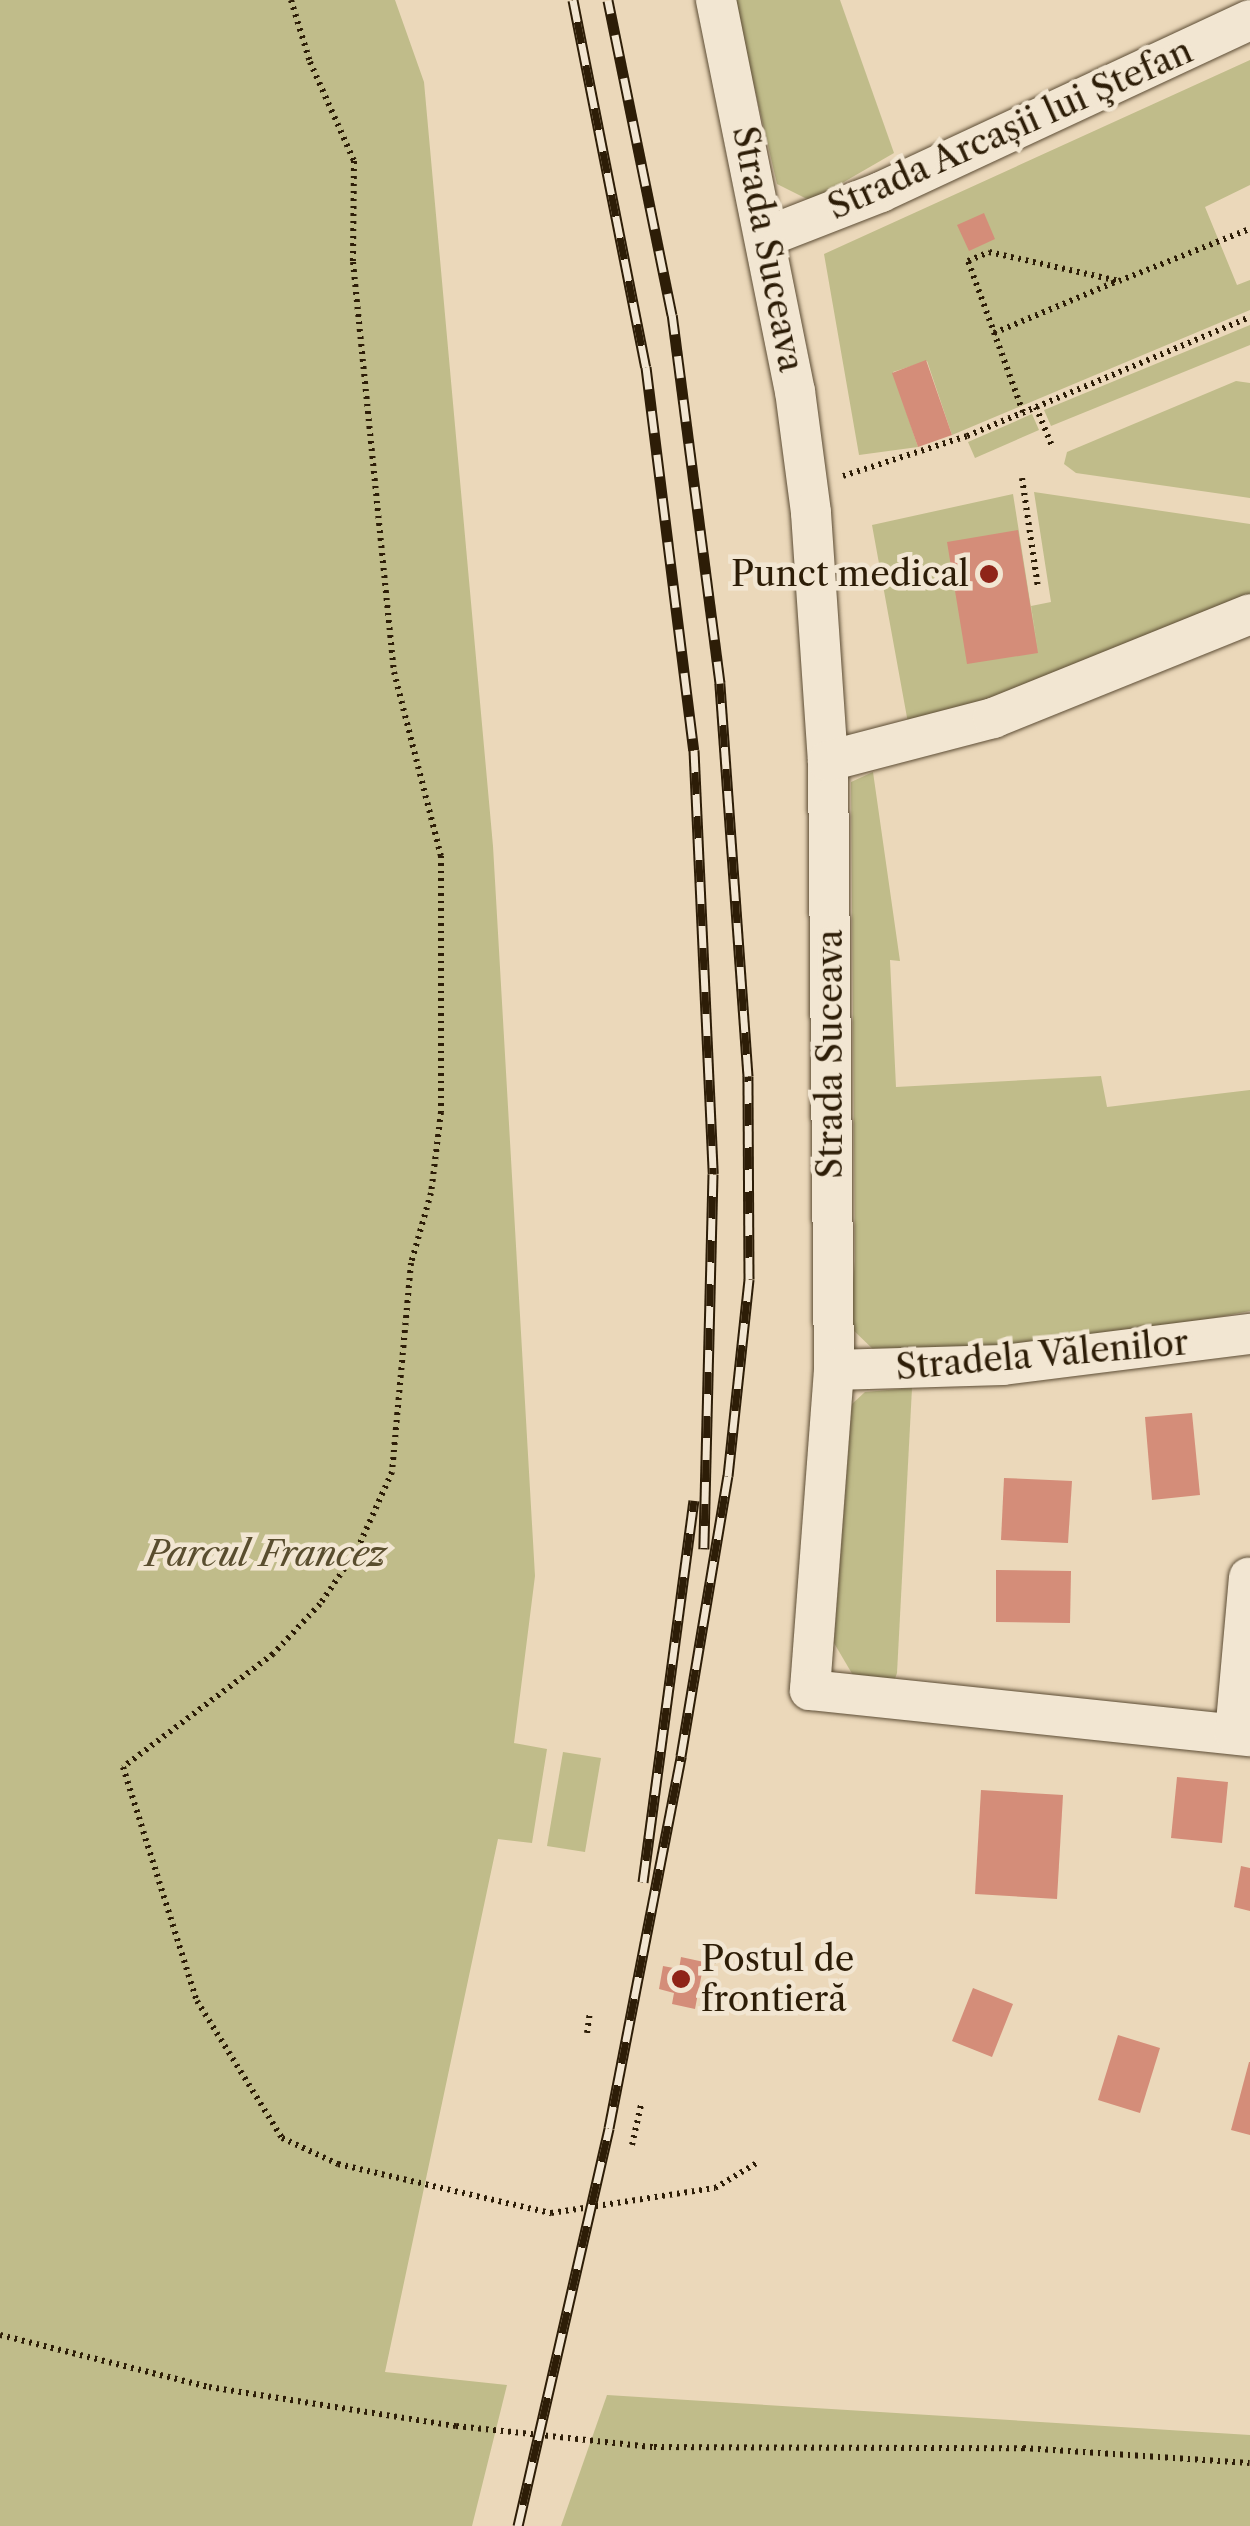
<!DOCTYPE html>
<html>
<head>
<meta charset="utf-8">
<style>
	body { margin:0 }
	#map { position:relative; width:1250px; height:2526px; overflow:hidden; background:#ebd8ba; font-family:"Libre Caslon Text",serif }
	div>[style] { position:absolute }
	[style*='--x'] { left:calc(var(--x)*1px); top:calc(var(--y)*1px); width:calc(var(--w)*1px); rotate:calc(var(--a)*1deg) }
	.green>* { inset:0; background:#c0bc8a }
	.building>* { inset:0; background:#d48d79 }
	.path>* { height:6px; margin-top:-3px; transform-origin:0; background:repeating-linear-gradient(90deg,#2d1d07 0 2.5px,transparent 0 7.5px) }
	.roads { filter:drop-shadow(0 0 2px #5c4c34) drop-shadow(0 0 2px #5c4c34) }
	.minor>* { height:40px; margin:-20px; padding:0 20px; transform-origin:20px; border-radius:20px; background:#f2e6d2 }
	.rail>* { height:11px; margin-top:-5.5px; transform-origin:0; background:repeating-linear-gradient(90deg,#f2e6d2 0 22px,#2d1d07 0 44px); box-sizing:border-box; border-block:2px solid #2d1d07 }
	.dots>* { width:28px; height:28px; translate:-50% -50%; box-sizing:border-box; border:5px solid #f2e6d2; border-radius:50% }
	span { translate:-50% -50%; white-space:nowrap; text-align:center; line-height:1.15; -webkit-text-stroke:9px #f2e6d2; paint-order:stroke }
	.street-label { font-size:35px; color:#2d1d07 }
	.poi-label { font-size:35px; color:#2d1d07 }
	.right { translate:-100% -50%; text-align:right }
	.left { translate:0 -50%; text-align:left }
	.park-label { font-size:35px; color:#594d2e; font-style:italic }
</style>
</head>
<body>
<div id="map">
	<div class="green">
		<div style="clip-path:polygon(0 0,395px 0,424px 82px,493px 846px,535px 1576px,514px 1743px,547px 1749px,532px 1843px,498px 1839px,385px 2372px,507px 2385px,472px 2526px,0 2526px)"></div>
		<div style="clip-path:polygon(734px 0,840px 0,894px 153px,811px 201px,777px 184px)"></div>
		<div style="clip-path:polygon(1250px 60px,1250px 185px,1205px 207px,1237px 285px,1250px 280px,1250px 310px,952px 435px,927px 361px,893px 372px,918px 447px,859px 455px,824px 254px)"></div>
		<div style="clip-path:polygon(1250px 325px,1250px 345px,1051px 426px,1044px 410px)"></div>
		<div style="clip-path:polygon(1236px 381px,1250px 383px,1250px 498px,1076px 473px,1064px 464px,1067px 452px)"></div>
		<div style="clip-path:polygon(1032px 414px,1039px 430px,975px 458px,968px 442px)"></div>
		<div style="clip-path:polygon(1034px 492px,1250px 524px,1250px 595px,949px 717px,908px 723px,872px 525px,1013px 494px,1038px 652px,1031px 606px,1051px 602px)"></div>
		<div style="clip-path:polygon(873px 772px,900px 961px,890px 960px,896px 1087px,1101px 1076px,1107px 1107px,1250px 1090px,1250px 1311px,1083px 1343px,877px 1353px,849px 1326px,855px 1261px,851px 782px)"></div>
		<div style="clip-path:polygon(912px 1388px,897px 1673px,892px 1687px,854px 1677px,834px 1643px,852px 1404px,865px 1392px)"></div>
		<div style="clip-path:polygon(563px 1752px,601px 1758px,585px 1852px,547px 1846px)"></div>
		<div style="clip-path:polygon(607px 2395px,1250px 2435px,1250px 2526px,561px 2526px)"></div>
	</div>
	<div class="building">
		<div style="clip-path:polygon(984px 213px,995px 239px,969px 251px,957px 225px)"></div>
		<div style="clip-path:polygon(926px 360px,952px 435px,918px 447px,892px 373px)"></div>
		<div style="clip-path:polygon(1018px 530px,1038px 653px,967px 664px,947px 542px)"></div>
		<div style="clip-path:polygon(1192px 1413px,1200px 1495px,1152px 1500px,1145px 1417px)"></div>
		<div style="clip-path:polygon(1004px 1478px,1072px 1481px,1068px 1543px,1001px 1540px)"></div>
		<div style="clip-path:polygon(996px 1570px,1071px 1571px,1070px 1623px,996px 1622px)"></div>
		<div style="clip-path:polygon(1177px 1777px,1228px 1782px,1222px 1843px,1171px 1838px)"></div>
		<div style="clip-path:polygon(981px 1790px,1063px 1795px,1057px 1899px,975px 1894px)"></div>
		<div style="clip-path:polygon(1241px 1866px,1250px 1868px,1250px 1911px,1234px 1907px)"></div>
		<div style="clip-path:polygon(681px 1957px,704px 1962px,695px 2009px,672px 2004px,674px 1993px,659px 1989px,663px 1966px,679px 1969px)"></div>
		<div style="clip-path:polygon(973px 1988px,1013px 2004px,992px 2057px,952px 2041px)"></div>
		<div style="clip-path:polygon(1118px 2035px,1160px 2048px,1140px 2113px,1098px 2100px)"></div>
		<div style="clip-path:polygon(1249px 2062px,1250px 2062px,1250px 2135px,1231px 2130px)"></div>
	</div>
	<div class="path">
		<div style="--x:291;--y:0;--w:65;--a:73"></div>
		<div style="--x:310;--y:62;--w:108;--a:66"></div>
		<div style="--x:354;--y:161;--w:101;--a:90.6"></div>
		<div style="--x:353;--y:262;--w:412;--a:84.3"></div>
		<div style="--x:394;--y:672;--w:190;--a:75.7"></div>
		<div style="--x:441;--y:856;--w:256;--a:90"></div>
		<div style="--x:441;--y:1112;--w:82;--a:97"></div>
		<div style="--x:431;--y:1193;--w:73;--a:105.9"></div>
		<div style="--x:411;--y:1263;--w:210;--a:95.2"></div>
		<div style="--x:392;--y:1472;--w:85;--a:114.2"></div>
		<div style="--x:357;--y:1550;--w:65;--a:124.4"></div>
		<div style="--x:320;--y:1604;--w:69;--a:133.2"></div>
		<div style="--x:273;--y:1654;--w:188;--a:143"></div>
		<div style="--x:123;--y:1767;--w:245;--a:72.5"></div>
		<div style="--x:197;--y:2001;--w:161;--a:58.2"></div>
		<div style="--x:282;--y:2138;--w:62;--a:24.9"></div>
		<div style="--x:338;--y:2164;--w:219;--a:13"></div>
		<div style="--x:551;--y:2213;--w:166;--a:-8.7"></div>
		<div style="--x:715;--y:2188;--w:52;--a:-31"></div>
		<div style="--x:994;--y:333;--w:134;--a:-22.8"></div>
		<div style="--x:1036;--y:407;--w:42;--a:67.7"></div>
		<div style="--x:1023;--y:412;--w:161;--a:-110"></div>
		<div style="--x:968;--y:261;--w:23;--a:-23"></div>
		<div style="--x:989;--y:252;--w:133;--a:12.6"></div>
		<div style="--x:1119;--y:281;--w:141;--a:-21.7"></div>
		<div style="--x:843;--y:476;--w:130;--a:-17.9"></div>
		<div style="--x:967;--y:436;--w:307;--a:-22.8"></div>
		<div style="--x:1022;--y:478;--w:111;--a:81.7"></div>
		<div style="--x:714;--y:1960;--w:73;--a:7.1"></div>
		<div style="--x:587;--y:2033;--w:21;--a:-82"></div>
		<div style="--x:632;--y:2145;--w:41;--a:-77.3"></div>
		<div style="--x:0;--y:2335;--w:215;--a:14"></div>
		<div style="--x:209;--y:2387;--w:250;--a:9"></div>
		<div style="--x:456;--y:2426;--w:199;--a:6.1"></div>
		<div style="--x:654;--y:2447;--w:369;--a:0.2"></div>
		<div style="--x:1023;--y:2448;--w:227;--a:3.8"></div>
	</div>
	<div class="roads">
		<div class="minor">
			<div style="--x:716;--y:0;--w:399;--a:78.6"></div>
			<div style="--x:795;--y:391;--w:123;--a:82.5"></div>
			<div style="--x:811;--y:513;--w:249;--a:86.1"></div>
			<div style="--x:828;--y:761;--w:609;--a:89.44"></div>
			<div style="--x:834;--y:1370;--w:321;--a:94.3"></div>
			<div style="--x:810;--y:1690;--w:442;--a:6"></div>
			<div style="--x:768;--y:236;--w:121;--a:-21.3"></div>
			<div style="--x:881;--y:192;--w:407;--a:-25"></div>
			<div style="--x:828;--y:761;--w:171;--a:-14.6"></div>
			<div style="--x:993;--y:718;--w:277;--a:-22"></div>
			<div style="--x:834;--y:1370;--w:169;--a:-1.7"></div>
			<div style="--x:1003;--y:1365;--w:249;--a:-7.2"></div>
			<div style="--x:1235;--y:1734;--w:157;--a:-84.9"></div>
		</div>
	</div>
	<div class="rail">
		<div style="--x:573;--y:0;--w:374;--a:78.8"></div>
		<div style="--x:646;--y:367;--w:386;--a:82.9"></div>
		<div style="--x:694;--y:750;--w:424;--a:87.4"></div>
		<div style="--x:713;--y:1174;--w:375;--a:91.4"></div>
		<div style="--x:643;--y:1882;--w:385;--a:-82.4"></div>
		<div style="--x:518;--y:2526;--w:408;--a:-77.1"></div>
		<div style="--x:609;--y:2128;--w:379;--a:-79"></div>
		<div style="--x:681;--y:1756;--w:284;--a:-80.5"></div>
		<div style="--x:728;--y:1476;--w:198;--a:-83.9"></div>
		<div style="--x:749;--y:1279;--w:203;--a:-90.3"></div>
		<div style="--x:748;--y:1076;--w:394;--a:-94.1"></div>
		<div style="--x:720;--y:683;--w:371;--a:-97.4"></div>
		<div style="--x:672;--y:315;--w:321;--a:-101.5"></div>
	</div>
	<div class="dots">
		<div style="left:989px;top:574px;background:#8f2418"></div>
		<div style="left:681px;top:1979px;background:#8f2418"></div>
	</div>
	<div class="street-label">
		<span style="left:1010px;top:129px;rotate:-24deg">Strada Arcașii lui Ştefan</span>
		<span style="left:768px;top:249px;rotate:79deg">Strada Suceava</span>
		<span style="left:830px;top:1054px;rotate:-90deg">Strada Suceava</span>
		<span style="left:1042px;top:1355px;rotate:-5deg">Stradela Vălenilor</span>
	</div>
	<div class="poi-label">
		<span class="right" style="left:969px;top:574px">Punct medical</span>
		<span class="left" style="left:701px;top:1979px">Postul de<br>frontieră</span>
	</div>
	<div class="park-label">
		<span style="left:266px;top:1554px">Parcul Francez</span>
	</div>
</div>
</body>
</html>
